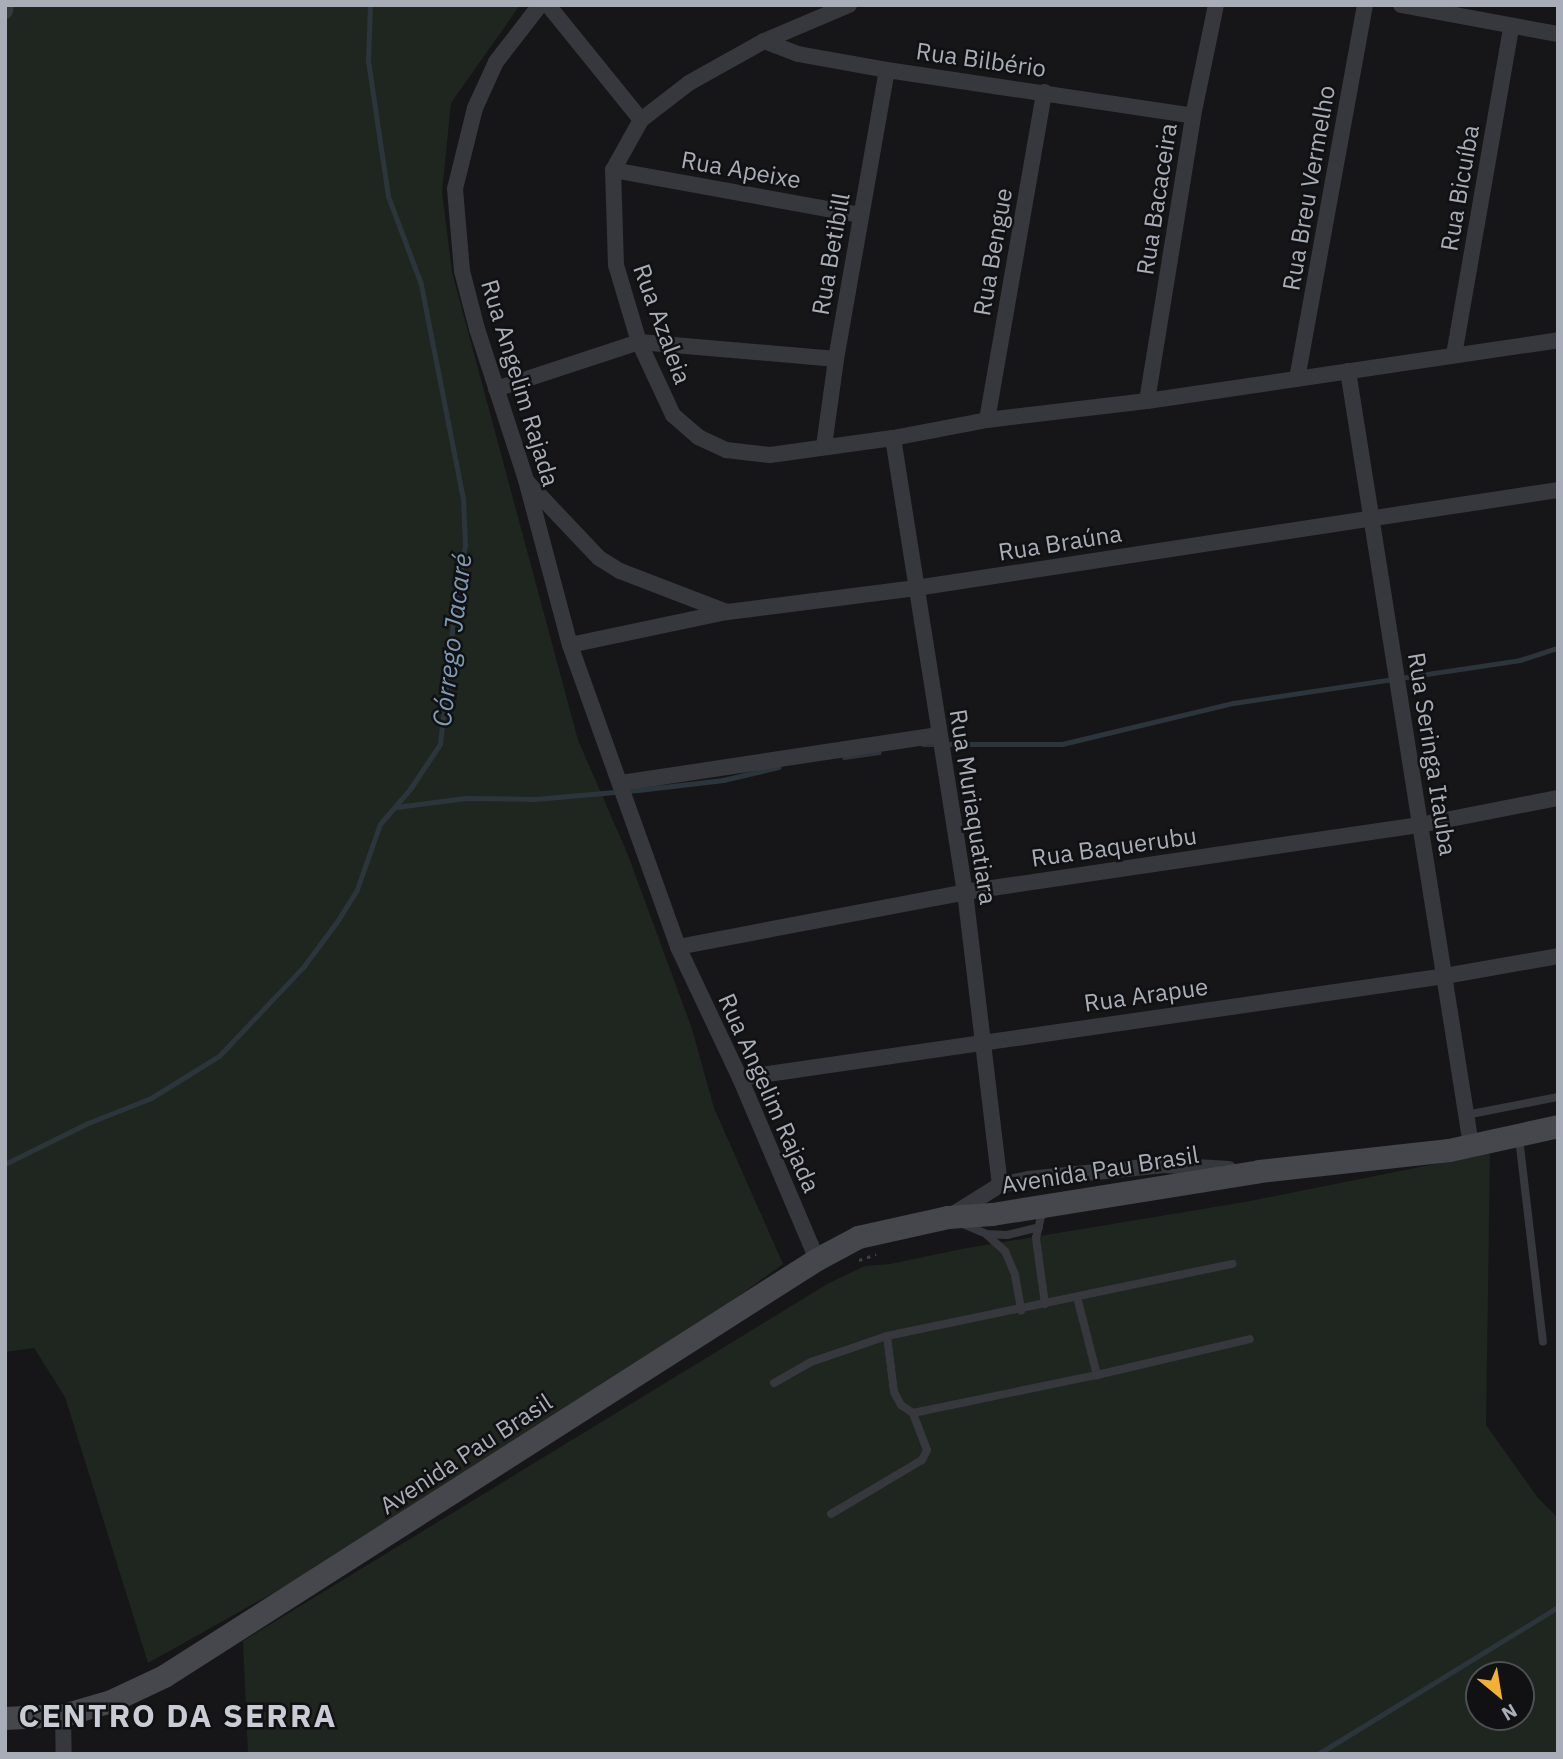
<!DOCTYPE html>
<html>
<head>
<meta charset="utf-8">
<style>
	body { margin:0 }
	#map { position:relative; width:1563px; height:1759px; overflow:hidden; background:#161618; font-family:"IBM Plex Sans",sans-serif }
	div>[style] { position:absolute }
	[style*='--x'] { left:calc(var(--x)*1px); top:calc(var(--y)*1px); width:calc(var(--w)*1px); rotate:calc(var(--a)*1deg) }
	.green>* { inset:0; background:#1e261f }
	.stream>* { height:5px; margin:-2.5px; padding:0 2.5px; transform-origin:2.5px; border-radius:2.5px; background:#2c353c }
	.path>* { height:2.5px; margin-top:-1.25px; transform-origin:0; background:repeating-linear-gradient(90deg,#3d3f44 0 3.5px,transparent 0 8.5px) }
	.lane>* { height:8px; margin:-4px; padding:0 4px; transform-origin:4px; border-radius:4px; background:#37383d }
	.street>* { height:16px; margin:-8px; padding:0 8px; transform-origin:8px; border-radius:8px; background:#37383d }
	.secondary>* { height:23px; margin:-11.5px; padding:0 11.5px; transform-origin:11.5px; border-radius:11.5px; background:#45474d }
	span { translate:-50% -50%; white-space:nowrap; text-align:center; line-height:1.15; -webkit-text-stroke:5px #111113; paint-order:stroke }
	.street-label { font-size:24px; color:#a8adb8 }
	.water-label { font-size:26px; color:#7f9bb3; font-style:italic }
	.district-label { font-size:32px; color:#c9ccd4; font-weight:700; letter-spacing:2px }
	.frame { position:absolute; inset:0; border:7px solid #a8adb8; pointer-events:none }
	.north { position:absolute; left:1465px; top:1661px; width:70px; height:70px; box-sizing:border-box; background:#111113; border:2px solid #4d4f55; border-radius:50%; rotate:150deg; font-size:19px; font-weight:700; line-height:28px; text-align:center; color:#a8adb8 }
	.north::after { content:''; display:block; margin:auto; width:24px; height:32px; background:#f2b134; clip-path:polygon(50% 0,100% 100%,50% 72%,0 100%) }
</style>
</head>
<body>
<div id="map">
	<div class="green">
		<div style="clip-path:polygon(5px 5px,520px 5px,451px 103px,442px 192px,452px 272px,578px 740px,628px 855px,692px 1029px,714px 1108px,783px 1264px,680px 1339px,300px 1578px,148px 1663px,65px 1397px,34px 1348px,5px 1352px)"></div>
		<div style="clip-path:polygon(evenodd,1490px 1153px,1486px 1425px,1538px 1498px,1558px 1518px,1558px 1754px,248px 1754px,243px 1641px,829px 1283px,865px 1266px,890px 1264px,967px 1248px,1245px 1202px,1490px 1153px,1479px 1675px,1521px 1675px,1521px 1717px,1479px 1717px,1479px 1675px)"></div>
	</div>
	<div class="stream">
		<div style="--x:923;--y:744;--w:139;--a:0"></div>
		<div style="--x:1062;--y:744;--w:176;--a:-13.5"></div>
		<div style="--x:1233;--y:703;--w:290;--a:-8.5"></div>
		<div style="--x:1520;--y:660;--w:40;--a:-18"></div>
		<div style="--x:844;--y:757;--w:35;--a:-8"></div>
		<div style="--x:396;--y:807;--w:70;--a:-7.4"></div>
		<div style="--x:465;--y:798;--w:70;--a:0.8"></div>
		<div style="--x:535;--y:799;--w:103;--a:-5"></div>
		<div style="--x:638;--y:790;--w:86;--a:-6.7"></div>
		<div style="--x:723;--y:780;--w:57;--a:-13.1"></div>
		<div style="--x:5;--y:1164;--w:93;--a:-26.3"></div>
		<div style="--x:88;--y:1123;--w:68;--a:-21.6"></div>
		<div style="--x:151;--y:1098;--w:80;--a:-31.7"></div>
		<div style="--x:219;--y:1056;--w:124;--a:-46.6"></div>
		<div style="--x:304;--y:966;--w:57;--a:-53.5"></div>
		<div style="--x:338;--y:920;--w:36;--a:-58"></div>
		<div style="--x:357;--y:889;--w:69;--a:-70.5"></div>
		<div style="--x:380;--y:824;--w:46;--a:-49.4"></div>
		<div style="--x:410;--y:789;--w:54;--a:-56.3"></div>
		<div style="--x:440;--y:744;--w:141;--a:-83.9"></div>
		<div style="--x:455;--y:604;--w:60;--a:-80.4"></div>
		<div style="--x:465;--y:545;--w:46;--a:-92.5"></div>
		<div style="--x:463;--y:499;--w:219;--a:-101.1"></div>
		<div style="--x:421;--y:284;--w:94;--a:-110.6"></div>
		<div style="--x:388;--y:196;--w:136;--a:-98.4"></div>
		<div style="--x:368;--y:61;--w:56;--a:-88"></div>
		<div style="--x:1318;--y:1754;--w:281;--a:-31.5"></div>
	</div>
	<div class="path">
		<div style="--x:859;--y:1260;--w:18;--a:-19"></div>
	</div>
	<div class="lane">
		<div style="--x:1466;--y:1115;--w:94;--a:-11.1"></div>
		<div style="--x:1519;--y:1138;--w:205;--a:83.3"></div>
		<div style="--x:963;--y:1224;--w:25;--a:23"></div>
		<div style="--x:986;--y:1234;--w:25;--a:42"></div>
		<div style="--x:1005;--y:1251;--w:26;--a:67"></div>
		<div style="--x:1015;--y:1275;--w:36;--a:80"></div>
		<div style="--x:987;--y:1234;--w:20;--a:3"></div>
		<div style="--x:1007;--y:1235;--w:33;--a:-14"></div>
		<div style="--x:1077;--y:1297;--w:81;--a:75.6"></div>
		<div style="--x:1045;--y:1304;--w:67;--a:-97.8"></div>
		<div style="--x:1036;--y:1238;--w:22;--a:-77"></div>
		<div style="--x:1041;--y:1217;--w:10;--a:-45"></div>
		<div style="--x:887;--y:1336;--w:56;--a:82.9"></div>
		<div style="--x:894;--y:1392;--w:15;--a:62"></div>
		<div style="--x:901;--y:1405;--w:14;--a:34"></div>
		<div style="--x:913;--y:1413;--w:188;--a:-11.7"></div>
		<div style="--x:1097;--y:1375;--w:157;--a:-13.2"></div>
		<div style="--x:774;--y:1383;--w:43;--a:-29.6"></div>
		<div style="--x:811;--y:1362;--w:80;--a:-18.9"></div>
		<div style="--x:887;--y:1336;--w:353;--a:-11.8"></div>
		<div style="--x:831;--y:1514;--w:106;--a:-30.7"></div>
		<div style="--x:922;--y:1460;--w:11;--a:-63"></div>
		<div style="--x:927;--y:1450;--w:40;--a:-111"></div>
	</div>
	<div class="street">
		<div style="--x:540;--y:5;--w:72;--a:127.7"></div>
		<div style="--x:496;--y:62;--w:51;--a:114.5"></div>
		<div style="--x:475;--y:108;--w:83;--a:103.9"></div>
		<div style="--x:455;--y:189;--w:82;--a:85.1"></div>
		<div style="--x:462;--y:271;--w:60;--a:75.5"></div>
		<div style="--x:477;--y:329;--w:159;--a:72"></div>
		<div style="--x:526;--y:480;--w:171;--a:75.1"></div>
		<div style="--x:570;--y:645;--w:321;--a:70.3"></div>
		<div style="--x:678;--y:947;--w:145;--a:64.7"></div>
		<div style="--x:740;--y:1078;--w:197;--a:67"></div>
		<div style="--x:548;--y:5;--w:148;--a:51"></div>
		<div style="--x:849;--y:5;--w:92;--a:157"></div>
		<div style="--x:764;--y:41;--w:86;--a:150.8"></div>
		<div style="--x:689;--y:83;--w:61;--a:142.4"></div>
		<div style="--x:641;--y:120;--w:57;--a:119.2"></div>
		<div style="--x:613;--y:170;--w:95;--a:88.2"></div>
		<div style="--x:616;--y:265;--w:80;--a:73.4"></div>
		<div style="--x:639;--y:342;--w:81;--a:65"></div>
		<div style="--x:673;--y:415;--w:33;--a:41"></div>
		<div style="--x:698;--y:437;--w:31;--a:25"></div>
		<div style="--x:726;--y:450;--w:44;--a:6.5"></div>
		<div style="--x:770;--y:455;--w:124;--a:-7.9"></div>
		<div style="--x:893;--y:438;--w:96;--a:-10.8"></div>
		<div style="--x:987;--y:420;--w:161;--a:-6.8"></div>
		<div style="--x:1147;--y:401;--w:416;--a:-8.4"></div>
		<div style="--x:1401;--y:5;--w:160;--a:10.5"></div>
		<div style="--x:5;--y:11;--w:6;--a:-81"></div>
		<div style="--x:764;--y:41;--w:36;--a:21"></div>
		<div style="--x:798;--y:54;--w:90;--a:10.2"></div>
		<div style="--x:887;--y:70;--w:309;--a:8.5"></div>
		<div style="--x:613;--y:170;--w:252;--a:10.3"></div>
		<div style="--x:1454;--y:355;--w:332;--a:-80.1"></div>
		<div style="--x:1348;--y:371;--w:784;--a:80.97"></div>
		<div style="--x:1297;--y:379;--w:380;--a:-79.7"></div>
		<div style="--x:496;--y:389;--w:151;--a:-18.2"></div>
		<div style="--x:639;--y:342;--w:198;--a:4.9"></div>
		<div style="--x:1147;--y:401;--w:289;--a:-80.8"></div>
		<div style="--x:1193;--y:116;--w:113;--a:-78.3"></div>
		<div style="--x:987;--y:420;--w:333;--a:-80.1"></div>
		<div style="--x:893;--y:438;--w:460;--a:81"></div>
		<div style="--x:965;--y:892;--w:295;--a:83.2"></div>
		<div style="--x:824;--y:446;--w:88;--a:-82.1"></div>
		<div style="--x:836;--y:359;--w:293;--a:-80"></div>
		<div style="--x:528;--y:483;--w:103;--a:46.6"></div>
		<div style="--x:599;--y:558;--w:25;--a:32"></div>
		<div style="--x:620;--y:571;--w:115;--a:21"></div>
		<div style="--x:570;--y:645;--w:160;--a:-11.9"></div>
		<div style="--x:727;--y:612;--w:191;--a:-7.2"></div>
		<div style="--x:916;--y:588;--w:649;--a:-8.68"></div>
		<div style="--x:621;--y:783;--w:321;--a:-8.6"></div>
		<div style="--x:678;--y:947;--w:292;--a:-10.8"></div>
		<div style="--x:965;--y:892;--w:460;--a:-8.4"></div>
		<div style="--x:1420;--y:825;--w:141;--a:-11.1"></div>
		<div style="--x:740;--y:1078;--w:712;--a:-8.23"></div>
		<div style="--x:1445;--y:976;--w:115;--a:-10"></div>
		<div style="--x:950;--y:1216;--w:59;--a:-31.8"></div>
		<div style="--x:1000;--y:1185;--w:29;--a:-12"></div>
		<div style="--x:1028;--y:1179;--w:137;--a:-5.9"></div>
		<div style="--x:1164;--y:1165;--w:65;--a:3.5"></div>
		<div style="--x:63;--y:1715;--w:39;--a:89"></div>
	</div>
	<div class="secondary">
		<div style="--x:5;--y:1718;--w:58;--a:-3"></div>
		<div style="--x:63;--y:1715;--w:50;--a:-16.3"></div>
		<div style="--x:111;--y:1701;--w:59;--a:-25.3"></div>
		<div style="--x:164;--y:1676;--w:775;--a:-32.56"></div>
		<div style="--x:817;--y:1259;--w:47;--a:-28.2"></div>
		<div style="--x:858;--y:1237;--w:92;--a:-12.5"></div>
		<div style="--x:948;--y:1217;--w:44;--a:-3.9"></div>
		<div style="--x:992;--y:1214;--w:270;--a:-9.1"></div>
		<div style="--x:1259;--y:1171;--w:191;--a:-6.3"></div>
		<div style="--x:1449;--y:1150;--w:112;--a:-12.4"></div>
	</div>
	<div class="street-label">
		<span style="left:981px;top:60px;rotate:8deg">Rua Bilbério</span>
		<span style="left:741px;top:170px;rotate:10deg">Rua Apeixe</span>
		<span style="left:1309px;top:188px;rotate:-80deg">Rua Breu Vermelho</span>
		<span style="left:1460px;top:188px;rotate:-80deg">Rua Bicuíba</span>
		<span style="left:1157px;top:199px;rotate:-81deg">Rua Bacaceira</span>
		<span style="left:993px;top:252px;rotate:-80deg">Rua Bengue</span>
		<span style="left:831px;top:254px;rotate:-80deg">Rua Betibill</span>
		<span style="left:662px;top:324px;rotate:70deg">Rua Azaleia</span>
		<span style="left:520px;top:383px;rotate:73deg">Rua Angelim Rajada</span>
		<span style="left:1060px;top:543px;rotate:-9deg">Rua Braúna</span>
		<span style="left:1432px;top:754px;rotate:81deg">Rua Seringa Itauba</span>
		<span style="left:973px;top:807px;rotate:81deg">Rua Muriaquatiara</span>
		<span style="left:1114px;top:847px;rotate:-8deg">Rua Baquerubu</span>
		<span style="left:1146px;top:995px;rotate:-8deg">Rua Arapue</span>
		<span style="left:769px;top:1093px;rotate:66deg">Rua Angelim Rajada</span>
		<span style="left:1100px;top:1170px;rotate:-9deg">Avenida Pau Brasil</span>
		<span style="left:466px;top:1454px;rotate:-33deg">Avenida Pau Brasil</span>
	</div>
	<div class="water-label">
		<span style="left:452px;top:640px;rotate:-83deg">Córrego Jacaré</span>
	</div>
	<div class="district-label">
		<span style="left:178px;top:1715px">CENTRO DA SERRA</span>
	</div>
	<div class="frame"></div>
	<div class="north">N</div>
</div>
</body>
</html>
